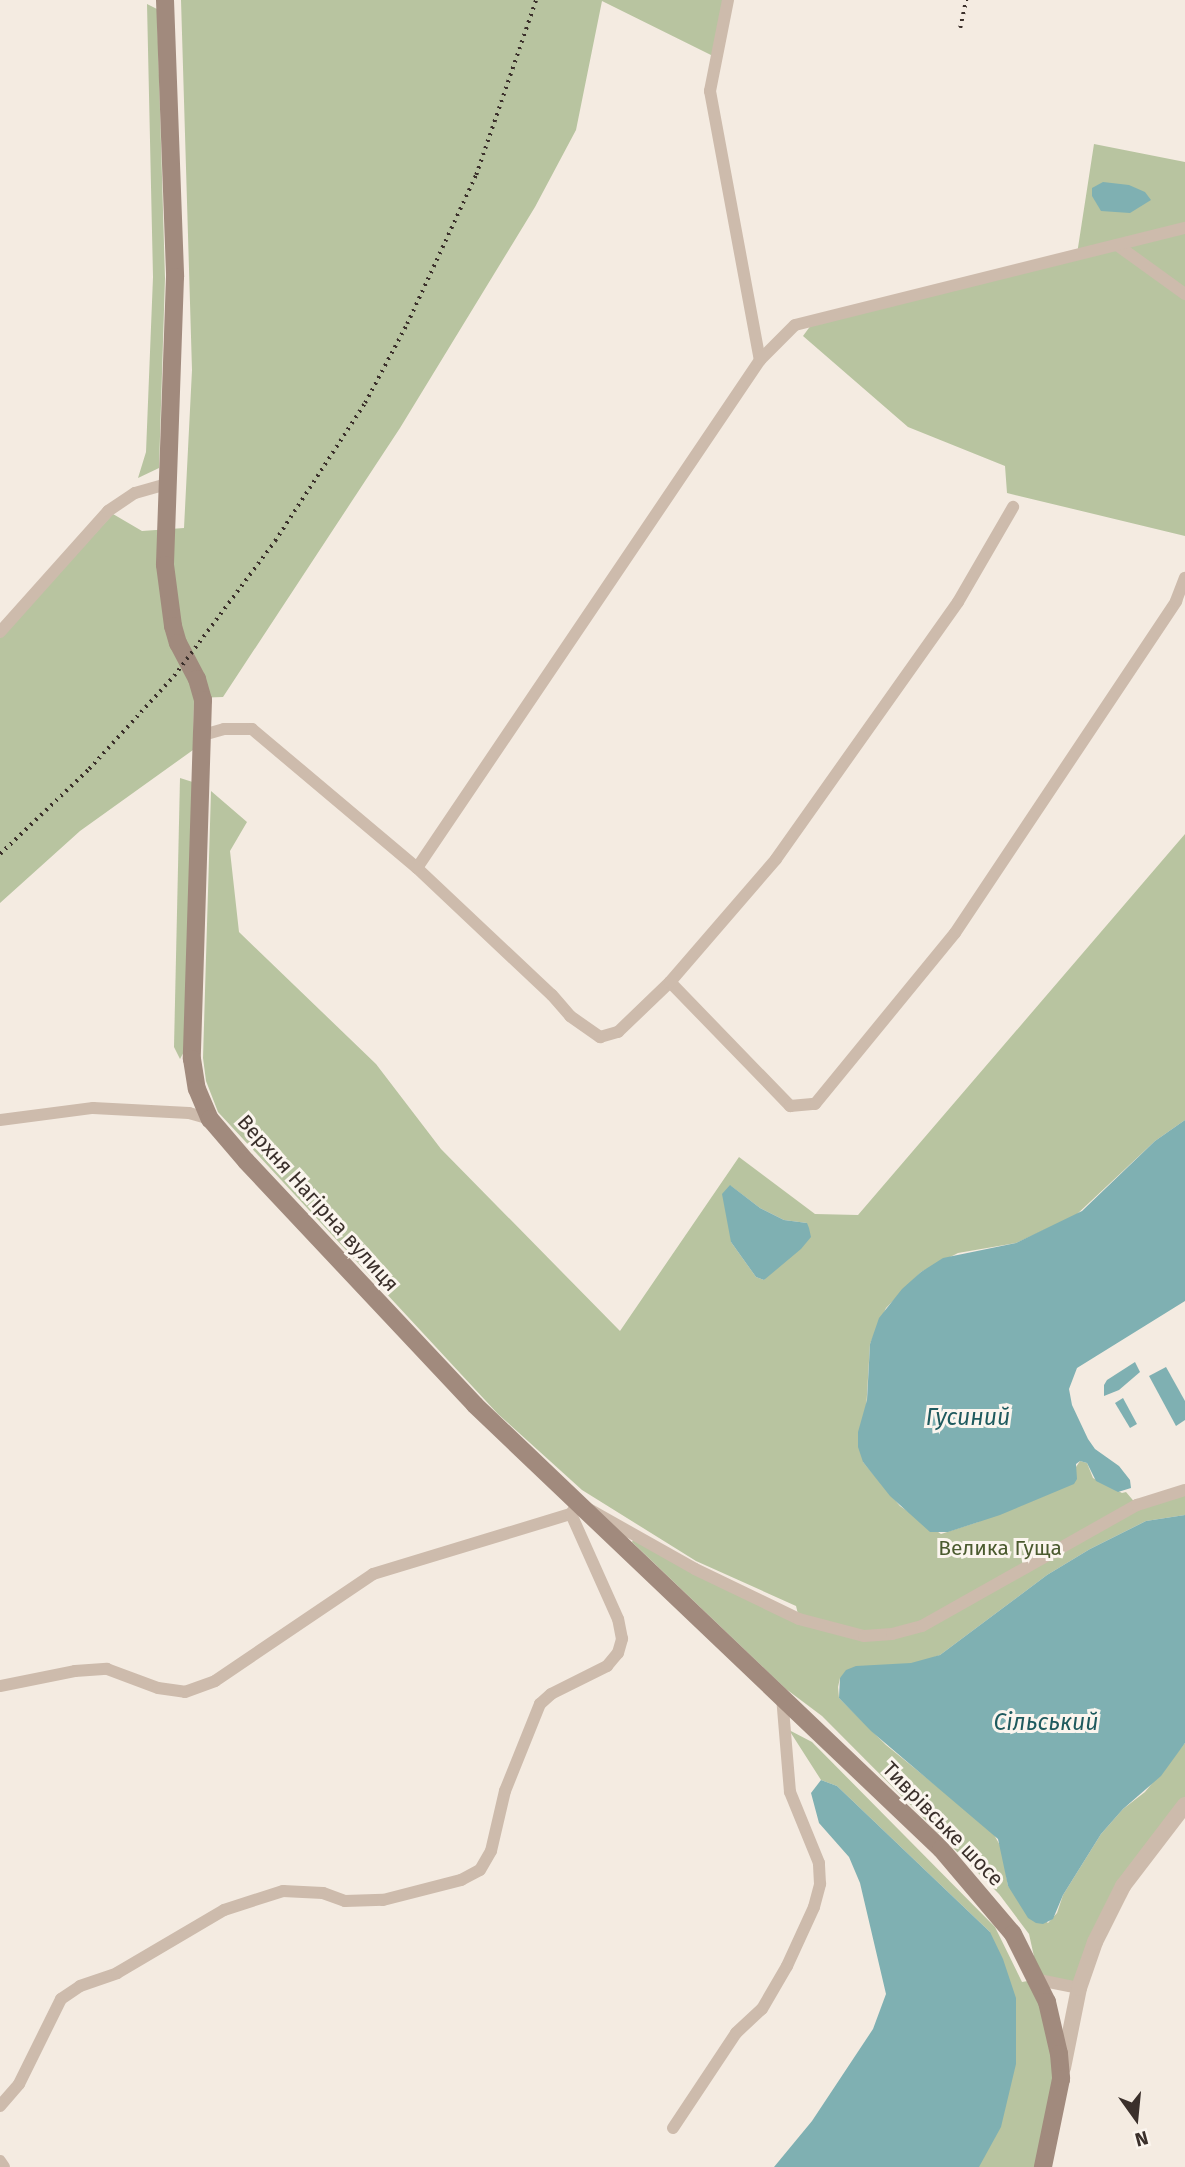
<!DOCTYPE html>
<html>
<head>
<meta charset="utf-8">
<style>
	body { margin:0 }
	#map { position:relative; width:1185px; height:2167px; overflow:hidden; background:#f4ebe1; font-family:"Fira Sans",sans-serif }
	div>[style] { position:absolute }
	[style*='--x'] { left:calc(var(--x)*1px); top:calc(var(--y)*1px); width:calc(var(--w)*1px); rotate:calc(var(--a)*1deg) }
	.green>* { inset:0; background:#b8c4a0 }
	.water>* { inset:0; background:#7fb0b2 }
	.minor>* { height:12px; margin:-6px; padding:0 6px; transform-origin:6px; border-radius:6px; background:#cdbbac }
	.tertiary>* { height:16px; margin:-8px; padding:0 8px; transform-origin:8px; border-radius:8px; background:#cdbbac }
	.secondary>* { height:18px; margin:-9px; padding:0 9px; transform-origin:9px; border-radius:9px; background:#a18a7d }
	.rail>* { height:3.5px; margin-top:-1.75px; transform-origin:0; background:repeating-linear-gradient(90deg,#3b302b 0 2px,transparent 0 7px) }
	span { translate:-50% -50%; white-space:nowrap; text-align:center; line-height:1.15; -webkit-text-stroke:6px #fbf5ee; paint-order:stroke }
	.street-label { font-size:21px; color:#3b302b }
	.park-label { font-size:21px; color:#4a5a2e }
	.water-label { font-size:23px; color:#1f5a5e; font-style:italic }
	.north { position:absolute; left:1101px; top:2083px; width:70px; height:70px; -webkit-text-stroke:5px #fbf5ee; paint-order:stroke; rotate:165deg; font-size:19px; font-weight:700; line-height:28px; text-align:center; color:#3b302b }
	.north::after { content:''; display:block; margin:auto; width:24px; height:32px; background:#3b302b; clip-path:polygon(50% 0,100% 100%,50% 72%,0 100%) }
</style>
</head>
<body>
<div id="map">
	<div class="green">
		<div style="clip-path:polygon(181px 0,728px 0,715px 57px,602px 1px,576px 130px,535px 207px,400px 428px,223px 697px,194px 698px,193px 750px,80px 831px,0 903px,0 638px,113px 514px,142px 531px,184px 528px,192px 370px)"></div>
		<div style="clip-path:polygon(147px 4px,157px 9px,165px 278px,159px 468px,138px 478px,146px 452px,153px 277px)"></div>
		<div style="clip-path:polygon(1094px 144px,1185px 162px,1185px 536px,1007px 493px,1005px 466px,908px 427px,803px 336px,814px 321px,1077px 254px)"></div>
		<div style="clip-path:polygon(180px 778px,199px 784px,192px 1037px,180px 1059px,174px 1047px)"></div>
		<div style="clip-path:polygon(evenodd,211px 791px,247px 822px,230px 851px,239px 932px,376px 1064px,441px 1149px,620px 1331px,739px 1157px,815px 1214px,858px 1215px,1185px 834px,1185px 1120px,1155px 1141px,1075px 1216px,1016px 1243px,958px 1253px,921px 1272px,886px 1308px,870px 1344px,863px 1462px,900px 1506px,941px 1534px,978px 1522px,1076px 1467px,1080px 1461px,1087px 1463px,1093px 1478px,1122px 1493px,1126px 1492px,1137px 1505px,1185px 1490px,1185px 1515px,1146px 1521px,1090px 1549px,1047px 1575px,940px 1655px,922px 1662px,840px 1678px,838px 1687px,839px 1698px,886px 1745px,992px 1831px,1002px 1849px,1008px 1886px,1048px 1923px,1057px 1913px,1063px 1895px,1101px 1834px,1123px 1809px,1145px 1792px,1185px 1743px,1185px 1805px,1140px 1860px,1079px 1988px,1040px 1980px,1057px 2039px,1043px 2167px,946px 2167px,990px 1932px,837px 1786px,821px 1780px,789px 1730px,812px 1742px,995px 1927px,1022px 1982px,1039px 1979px,1029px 1934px,999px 1894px,822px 1716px,786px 1689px,632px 1542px,634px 1538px,799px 1618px,796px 1606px,696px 1561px,582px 1490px,498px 1414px,218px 1112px,206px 1081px,203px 1058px,211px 791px,731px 1186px,760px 1208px,784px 1220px,807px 1223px,764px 1280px,756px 1277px,731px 1242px,731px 1186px)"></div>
	</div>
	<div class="water">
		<div style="clip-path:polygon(1103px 182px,1129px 185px,1145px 192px,1151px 200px,1130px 213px,1101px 211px,1092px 196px,1092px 188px)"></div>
		<div style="clip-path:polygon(1185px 1120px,1185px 1301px,1077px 1368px,1069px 1389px,1072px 1405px,1088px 1439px,1095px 1449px,1119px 1466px,1130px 1480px,1131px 1488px,1118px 1492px,1096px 1481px,1087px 1463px,1080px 1461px,1076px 1464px,1077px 1479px,1074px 1484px,1000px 1515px,948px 1532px,930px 1532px,890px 1496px,863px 1462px,858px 1447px,858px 1432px,867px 1400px,870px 1344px,879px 1318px,902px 1289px,921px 1272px,943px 1258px,1016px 1243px,1082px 1211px,1155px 1141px)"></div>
		<div style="clip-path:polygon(730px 1185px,760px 1208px,784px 1220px,807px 1223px,809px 1228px,811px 1237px,801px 1249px,764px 1280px,756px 1277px,731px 1242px,722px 1194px)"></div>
		<div style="clip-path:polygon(1135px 1362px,1140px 1372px,1119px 1390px,1104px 1396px,1104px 1385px,1107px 1380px)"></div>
		<div style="clip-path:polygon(1166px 1367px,1185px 1401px,1185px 1420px,1176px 1426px,1149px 1376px)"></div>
		<div style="clip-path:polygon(1123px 1398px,1137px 1424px,1130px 1428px,1115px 1403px)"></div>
		<div style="clip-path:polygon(1185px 1515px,1185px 1743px,1161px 1776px,1123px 1809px,1101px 1834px,1063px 1895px,1053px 1919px,1043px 1924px,1036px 1923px,1028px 1918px,1008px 1886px,998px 1839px,871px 1731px,839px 1698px,840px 1678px,846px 1670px,856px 1666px,911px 1663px,940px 1655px,1047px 1575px,1090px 1549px,1146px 1521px)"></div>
		<div style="clip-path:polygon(821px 1780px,837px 1786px,990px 1932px,1003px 1959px,1016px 1998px,1016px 2064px,1001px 2127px,979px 2167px,774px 2167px,812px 2121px,873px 2029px,886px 1994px,860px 1883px,849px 1857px,819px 1823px,811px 1793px)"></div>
	</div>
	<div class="minor">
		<div style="--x:728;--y:0;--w:93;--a:101.2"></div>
		<div style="--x:710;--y:91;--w:274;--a:79.5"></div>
		<div style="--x:1117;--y:245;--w:84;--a:35.8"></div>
		<div style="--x:0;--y:632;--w:162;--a:-48.2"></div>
		<div style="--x:108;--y:511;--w:32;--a:-34"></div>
		<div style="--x:135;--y:493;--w:33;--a:-16"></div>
		<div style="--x:203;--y:735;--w:22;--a:-16"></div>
		<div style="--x:224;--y:729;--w:28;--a:0"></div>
		<div style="--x:252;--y:729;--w:216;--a:40.1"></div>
		<div style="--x:417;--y:868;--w:185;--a:43.3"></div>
		<div style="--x:552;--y:995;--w:28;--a:49"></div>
		<div style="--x:570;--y:1016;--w:37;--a:35"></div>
		<div style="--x:600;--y:1037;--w:19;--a:-16"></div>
		<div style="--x:618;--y:1032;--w:72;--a:-43.9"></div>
		<div style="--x:670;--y:982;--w:173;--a:45.9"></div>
		<div style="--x:790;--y:1106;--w:25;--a:-5"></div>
		<div style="--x:815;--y:1104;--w:221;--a:-50.7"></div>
		<div style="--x:955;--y:933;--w:399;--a:-56.3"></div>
		<div style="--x:1176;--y:601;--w:25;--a:-69"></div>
		<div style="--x:417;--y:868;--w:613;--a:-55.97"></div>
		<div style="--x:760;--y:360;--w:49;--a:-45"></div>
		<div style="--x:795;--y:325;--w:402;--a:-14"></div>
		<div style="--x:670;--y:982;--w:162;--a:-49.2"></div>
		<div style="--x:776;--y:859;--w:315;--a:-54.7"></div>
		<div style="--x:958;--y:602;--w:110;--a:-59.9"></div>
		<div style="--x:0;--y:1120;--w:94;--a:-7.4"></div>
		<div style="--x:93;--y:1108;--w:96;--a:3"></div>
		<div style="--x:189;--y:1113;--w:22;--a:16"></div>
		<div style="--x:0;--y:1686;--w:76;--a:-11.3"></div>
		<div style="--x:75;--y:1671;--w:32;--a:-4"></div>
		<div style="--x:107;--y:1669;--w:54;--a:20.4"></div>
		<div style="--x:158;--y:1688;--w:27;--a:8"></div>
		<div style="--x:185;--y:1692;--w:32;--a:-20"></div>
		<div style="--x:215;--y:1681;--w:191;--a:-34.1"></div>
		<div style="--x:373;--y:1574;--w:207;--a:-16.9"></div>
		<div style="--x:571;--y:1514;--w:13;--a:-58"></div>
		<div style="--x:578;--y:1503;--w:134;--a:29.4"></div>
		<div style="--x:695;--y:1569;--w:115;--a:25.7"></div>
		<div style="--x:799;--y:1619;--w:67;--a:14.7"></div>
		<div style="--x:864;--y:1636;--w:28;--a:-4"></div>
		<div style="--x:892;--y:1634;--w:31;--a:-15"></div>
		<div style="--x:922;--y:1626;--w:247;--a:-29.4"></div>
		<div style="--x:1137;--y:1505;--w:50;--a:-17.4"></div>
		<div style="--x:1039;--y:1980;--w:41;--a:11.3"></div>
		<div style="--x:0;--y:2106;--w:29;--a:-49"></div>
		<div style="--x:19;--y:2084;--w:95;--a:-63.7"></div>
		<div style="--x:61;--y:1999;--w:23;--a:-34"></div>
		<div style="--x:80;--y:1986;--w:39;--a:-19"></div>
		<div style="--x:117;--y:1973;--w:124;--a:-30.5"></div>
		<div style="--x:224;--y:1910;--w:62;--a:-17.9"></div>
		<div style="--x:283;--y:1891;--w:40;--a:2.9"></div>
		<div style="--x:323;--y:1893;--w:23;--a:20"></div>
		<div style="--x:345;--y:1901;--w:38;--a:-2"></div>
		<div style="--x:383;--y:1900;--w:81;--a:-14.4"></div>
		<div style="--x:461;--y:1880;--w:21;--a:-28"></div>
		<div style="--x:480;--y:1870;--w:22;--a:-60"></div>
		<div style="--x:491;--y:1851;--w:62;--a:-76.9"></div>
		<div style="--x:505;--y:1791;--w:94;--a:-68.1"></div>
		<div style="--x:540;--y:1704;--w:15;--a:-42"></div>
		<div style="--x:551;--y:1694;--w:63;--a:-26.6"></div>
		<div style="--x:607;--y:1666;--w:17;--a:-50"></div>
		<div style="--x:618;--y:1653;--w:15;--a:-74"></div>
		<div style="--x:622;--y:1639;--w:20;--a:-101"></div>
		<div style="--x:618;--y:1619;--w:115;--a:-114.1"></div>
		<div style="--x:673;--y:2128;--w:114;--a:-56.4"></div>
		<div style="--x:736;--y:2033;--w:35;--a:-43"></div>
		<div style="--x:762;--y:2009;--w:50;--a:-59.8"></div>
		<div style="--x:787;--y:1966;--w:65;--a:-65.4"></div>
		<div style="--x:814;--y:1907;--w:24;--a:-75"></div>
		<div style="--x:820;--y:1884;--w:21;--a:-93"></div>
		<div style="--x:819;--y:1863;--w:77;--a:-112.2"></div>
		<div style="--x:790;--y:1792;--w:95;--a:-94.8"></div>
		<div style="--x:0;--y:2161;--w:7;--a:56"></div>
	</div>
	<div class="tertiary">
		<div style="--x:1063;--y:2068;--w:82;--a:-78.7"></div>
		<div style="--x:1079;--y:1988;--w:49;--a:-70.8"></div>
		<div style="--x:1095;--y:1942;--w:63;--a:-63.4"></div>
		<div style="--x:1123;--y:1886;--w:102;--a:-52.6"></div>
	</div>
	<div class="secondary">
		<div style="--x:165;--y:0;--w:277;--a:87.9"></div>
		<div style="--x:175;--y:277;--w:288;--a:92"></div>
		<div style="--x:165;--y:565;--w:62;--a:82.5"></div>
		<div style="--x:173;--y:626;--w:18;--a:74"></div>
		<div style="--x:178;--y:643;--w:41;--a:62.2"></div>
		<div style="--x:197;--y:679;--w:22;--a:74"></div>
		<div style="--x:203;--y:700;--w:359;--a:91.8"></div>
		<div style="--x:192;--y:1059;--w:30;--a:81"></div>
		<div style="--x:197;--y:1089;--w:33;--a:67"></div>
		<div style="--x:210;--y:1119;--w:55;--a:49.4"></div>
		<div style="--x:246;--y:1161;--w:335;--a:46.8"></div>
		<div style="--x:475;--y:1405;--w:644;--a:43.62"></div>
		<div style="--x:941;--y:1849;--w:111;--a:49.7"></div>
		<div style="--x:1013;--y:1934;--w:76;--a:63.4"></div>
		<div style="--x:1047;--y:2002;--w:53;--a:77"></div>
		<div style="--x:1059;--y:2054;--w:25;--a:85"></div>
		<div style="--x:1061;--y:2079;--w:90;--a:101.6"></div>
	</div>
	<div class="rail">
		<div style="--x:960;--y:28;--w:29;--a:-78"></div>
		<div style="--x:0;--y:854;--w:123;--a:-43.7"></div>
		<div style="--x:89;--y:769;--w:126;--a:-47.6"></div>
		<div style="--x:174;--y:676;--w:169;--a:-53.2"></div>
		<div style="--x:275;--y:541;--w:165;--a:-56.9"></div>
		<div style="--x:365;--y:403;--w:89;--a:-62"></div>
		<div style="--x:407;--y:324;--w:164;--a:-65.2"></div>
		<div style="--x:476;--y:175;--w:185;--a:-71.1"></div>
	</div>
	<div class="street-label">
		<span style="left:318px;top:1203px;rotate:48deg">Верхня Нагірна вулиця</span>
		<span style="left:943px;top:1824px;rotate:46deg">Тиврівське шосе</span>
	</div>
	<div class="park-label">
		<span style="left:1000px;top:1548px">Велика Гуща</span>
	</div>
	<div class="water-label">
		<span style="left:968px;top:1417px">Гусиний</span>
		<span style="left:1046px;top:1722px">Сільський</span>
	</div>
	<div class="north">N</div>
</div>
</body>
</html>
